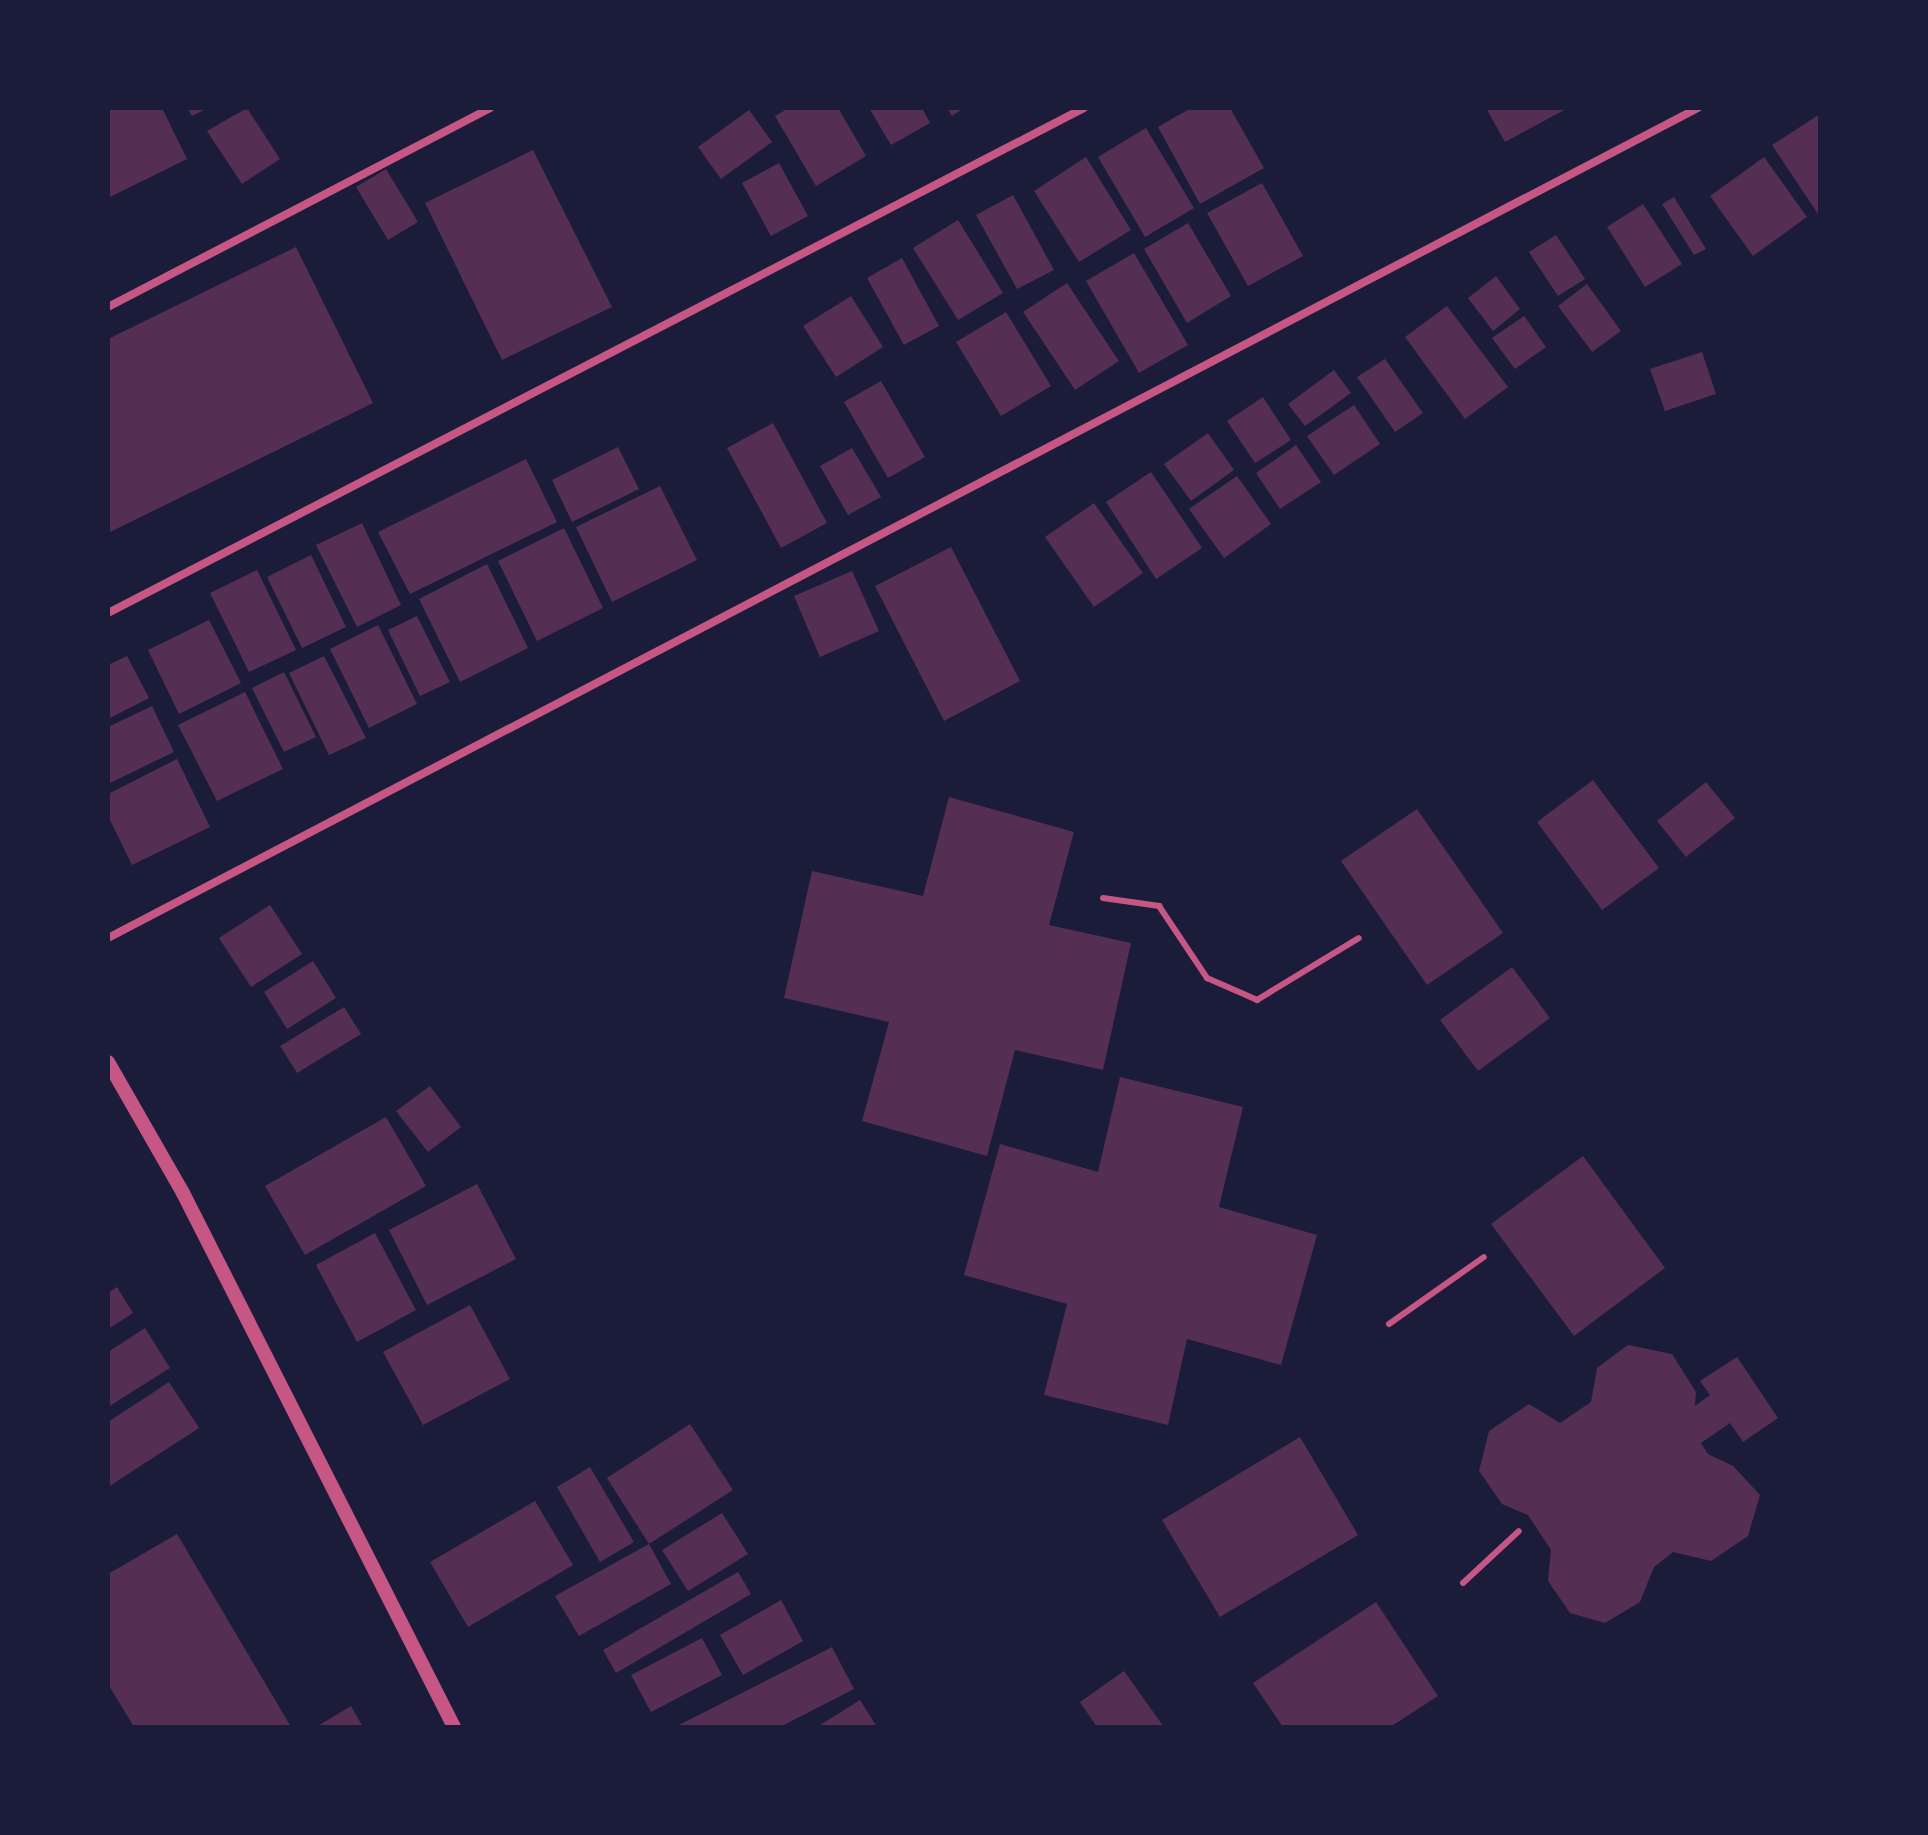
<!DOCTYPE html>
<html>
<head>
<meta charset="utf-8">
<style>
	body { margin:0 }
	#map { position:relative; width:1928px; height:1835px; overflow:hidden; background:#1b1b3a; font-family:Cabin,sans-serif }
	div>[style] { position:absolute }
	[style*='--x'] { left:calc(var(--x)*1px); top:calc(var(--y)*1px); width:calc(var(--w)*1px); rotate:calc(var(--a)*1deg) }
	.building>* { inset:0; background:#542f53 }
	.service>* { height:6px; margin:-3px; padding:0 3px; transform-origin:3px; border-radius:3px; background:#c65784 }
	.minor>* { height:8px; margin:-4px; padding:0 4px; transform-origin:4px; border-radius:4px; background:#c65784 }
	.tertiary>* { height:14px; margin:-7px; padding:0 7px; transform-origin:7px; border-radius:7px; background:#c65784 }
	span { translate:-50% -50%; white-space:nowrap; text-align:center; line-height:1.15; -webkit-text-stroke:6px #1b1b3a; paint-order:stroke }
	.frame { position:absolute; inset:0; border:110px solid #1b1b3a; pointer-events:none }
</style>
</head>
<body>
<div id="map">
	<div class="building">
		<div style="clip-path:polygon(108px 108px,162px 108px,187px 159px,108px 198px)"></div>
		<div style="clip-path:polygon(187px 108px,208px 108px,192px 116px)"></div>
		<div style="clip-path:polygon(247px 108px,280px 159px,242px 184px,207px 131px)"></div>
		<div style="clip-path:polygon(789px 108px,838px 108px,866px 156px,816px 186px,775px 116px)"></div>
		<div style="clip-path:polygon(869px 108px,922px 108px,930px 123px,891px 145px)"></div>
		<div style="clip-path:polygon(947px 108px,964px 108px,952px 116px)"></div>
		<div style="clip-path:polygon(1191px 108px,1230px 108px,1264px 168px,1200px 204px,1158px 127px)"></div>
		<div style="clip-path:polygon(1486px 108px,1568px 108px,1505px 142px)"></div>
		<div style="clip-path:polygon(749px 110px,772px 142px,721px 179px,698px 147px)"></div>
		<div style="clip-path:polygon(1820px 114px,1820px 213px,1818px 214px,1772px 145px)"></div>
		<div style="clip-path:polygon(1146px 128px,1194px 208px,1145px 237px,1098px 157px)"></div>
		<div style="clip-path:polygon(533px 150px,612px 307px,502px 360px,425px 203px)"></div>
		<div style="clip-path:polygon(1086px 157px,1131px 230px,1079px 262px,1034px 191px)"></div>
		<div style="clip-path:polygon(1764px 157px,1807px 217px,1753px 256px,1710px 196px)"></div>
		<div style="clip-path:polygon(779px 163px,808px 216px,771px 236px,742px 183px)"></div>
		<div style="clip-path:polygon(386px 169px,418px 222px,388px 240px,356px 187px)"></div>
		<div style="clip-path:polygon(1262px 183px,1303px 256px,1248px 286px,1207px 213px)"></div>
		<div style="clip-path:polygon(1013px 195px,1054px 270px,1017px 289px,976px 215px)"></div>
		<div style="clip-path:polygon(1674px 197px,1706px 249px,1694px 255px,1662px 204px)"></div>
		<div style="clip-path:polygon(1643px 204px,1682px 264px,1645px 287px,1607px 227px)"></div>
		<div style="clip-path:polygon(958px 220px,1003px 293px,958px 320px,913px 248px)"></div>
		<div style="clip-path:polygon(1188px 223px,1231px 296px,1187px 323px,1144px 249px)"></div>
		<div style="clip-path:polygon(1556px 235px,1585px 279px,1558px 296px,1529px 252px)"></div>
		<div style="clip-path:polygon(296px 247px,373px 403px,108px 533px,108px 339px)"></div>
		<div style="clip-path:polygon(1134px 253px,1188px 345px,1139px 373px,1086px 281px)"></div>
		<div style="clip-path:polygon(902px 258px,939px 326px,904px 345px,867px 278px)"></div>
		<div style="clip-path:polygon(1496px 276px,1520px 309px,1493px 331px,1468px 298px)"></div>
		<div style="clip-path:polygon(1067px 283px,1119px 361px,1075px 390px,1023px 312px)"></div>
		<div style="clip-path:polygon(1587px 284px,1621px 331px,1592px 352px,1558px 306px)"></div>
		<div style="clip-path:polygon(851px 296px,883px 347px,836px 377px,803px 326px)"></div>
		<div style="clip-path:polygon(1447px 306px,1508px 387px,1465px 419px,1405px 337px)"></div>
		<div style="clip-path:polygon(1006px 312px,1051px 386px,1001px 416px,956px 342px)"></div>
		<div style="clip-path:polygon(1524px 316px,1546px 347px,1515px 369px,1492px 338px)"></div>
		<div style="clip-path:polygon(1702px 352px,1716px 394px,1665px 411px,1650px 369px)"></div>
		<div style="clip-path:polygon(1385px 359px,1423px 413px,1395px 432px,1357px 377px)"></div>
		<div style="clip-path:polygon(1334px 370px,1351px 393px,1305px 426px,1288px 404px)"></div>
		<div style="clip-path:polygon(881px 381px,925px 457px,888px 478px,844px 402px)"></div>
		<div style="clip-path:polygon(1263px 397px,1291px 440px,1255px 463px,1227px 421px)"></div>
		<div style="clip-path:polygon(1354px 405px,1380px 444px,1334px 475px,1307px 436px)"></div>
		<div style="clip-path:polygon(773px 423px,827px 523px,781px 548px,727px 448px)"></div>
		<div style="clip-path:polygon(1208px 433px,1234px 470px,1191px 501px,1164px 464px)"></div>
		<div style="clip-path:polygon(1296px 445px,1321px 482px,1280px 509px,1256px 473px)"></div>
		<div style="clip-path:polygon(618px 447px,639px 489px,572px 522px,552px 480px)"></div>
		<div style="clip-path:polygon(852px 448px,881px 497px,848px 515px,820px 466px)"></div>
		<div style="clip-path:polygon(526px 459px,557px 522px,410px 594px,378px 532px)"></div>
		<div style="clip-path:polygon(1151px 472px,1202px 548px,1156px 579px,1106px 502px)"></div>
		<div style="clip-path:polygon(1237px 476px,1271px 524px,1224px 558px,1189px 509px)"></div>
		<div style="clip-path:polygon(660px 486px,697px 560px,612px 602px,576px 527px)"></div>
		<div style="clip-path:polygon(1094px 503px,1143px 573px,1094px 607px,1045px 537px)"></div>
		<div style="clip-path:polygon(362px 523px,401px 605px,357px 627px,316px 545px)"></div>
		<div style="clip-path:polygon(564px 528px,603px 608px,537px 641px,498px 561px)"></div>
		<div style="clip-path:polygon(951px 547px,1020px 681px,944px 721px,875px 586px)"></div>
		<div style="clip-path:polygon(311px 555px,346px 627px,302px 648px,267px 577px)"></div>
		<div style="clip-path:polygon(487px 564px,528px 648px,460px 682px,419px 599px)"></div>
		<div style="clip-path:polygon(257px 570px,296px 650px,249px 672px,210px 593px)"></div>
		<div style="clip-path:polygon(852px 571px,879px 631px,820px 657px,794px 596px)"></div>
		<div style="clip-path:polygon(417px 616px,450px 682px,420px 696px,388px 630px)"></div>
		<div style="clip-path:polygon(209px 620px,241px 683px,179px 714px,148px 650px)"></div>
		<div style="clip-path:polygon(378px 625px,417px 704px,369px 728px,330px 649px)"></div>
		<div style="clip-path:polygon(127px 656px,149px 698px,108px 719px,108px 665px)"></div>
		<div style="clip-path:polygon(324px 656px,366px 738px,329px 755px,289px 673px)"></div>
		<div style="clip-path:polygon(284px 672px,316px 737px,284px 752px,252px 688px)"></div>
		<div style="clip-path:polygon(245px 692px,283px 769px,217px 801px,178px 725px)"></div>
		<div style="clip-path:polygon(152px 706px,174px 752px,108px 784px,108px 727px)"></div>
		<div style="clip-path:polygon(177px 759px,210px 827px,132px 865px,108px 816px,108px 794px)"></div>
		<div style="clip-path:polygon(1593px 780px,1659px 868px,1602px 910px,1537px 822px)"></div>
		<div style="clip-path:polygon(1706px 782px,1735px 818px,1686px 857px,1657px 821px)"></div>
		<div style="clip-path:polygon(949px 797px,1074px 832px,1049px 925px,1131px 943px,1103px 1070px,1015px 1050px,987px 1156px,862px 1121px,889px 1022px,784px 998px,812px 871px,923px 896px)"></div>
		<div style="clip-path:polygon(1417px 809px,1503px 933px,1427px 985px,1341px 861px)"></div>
		<div style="clip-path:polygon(270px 905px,302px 954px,251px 987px,219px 938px)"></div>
		<div style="clip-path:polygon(313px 961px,336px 998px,287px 1029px,264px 992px)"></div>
		<div style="clip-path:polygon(1512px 967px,1550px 1018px,1478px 1071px,1440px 1020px)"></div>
		<div style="clip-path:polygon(344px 1007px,361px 1034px,297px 1073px,280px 1046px)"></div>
		<div style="clip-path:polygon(1120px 1077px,1243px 1107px,1219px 1207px,1317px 1235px,1281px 1365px,1187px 1339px,1168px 1425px,1044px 1395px,1067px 1304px,964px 1275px,1000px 1144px,1098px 1172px)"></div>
		<div style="clip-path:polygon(430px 1086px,461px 1127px,428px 1152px,396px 1111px)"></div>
		<div style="clip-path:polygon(386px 1117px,426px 1186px,305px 1255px,265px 1186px)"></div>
		<div style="clip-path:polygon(1583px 1156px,1665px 1268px,1574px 1336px,1491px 1224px)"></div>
		<div style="clip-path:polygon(477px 1184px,516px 1259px,427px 1305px,389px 1230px)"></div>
		<div style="clip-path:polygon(375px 1233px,416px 1310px,357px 1342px,316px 1265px)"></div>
		<div style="clip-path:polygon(117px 1287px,133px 1313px,108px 1329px,108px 1293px)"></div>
		<div style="clip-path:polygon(470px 1305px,510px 1379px,423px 1425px,383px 1352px)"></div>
		<div style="clip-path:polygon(145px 1328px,170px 1368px,108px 1407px,108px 1352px)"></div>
		<div style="clip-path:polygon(1628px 1345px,1672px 1354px,1696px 1392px,1695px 1406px,1710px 1395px,1700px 1381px,1737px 1357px,1778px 1418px,1743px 1442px,1730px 1423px,1701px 1443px,1708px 1454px,1733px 1466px,1760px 1495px,1748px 1536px,1711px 1561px,1673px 1552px,1654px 1567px,1640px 1602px,1605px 1623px,1570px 1613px,1548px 1581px,1551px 1550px,1528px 1515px,1502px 1504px,1479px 1471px,1489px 1431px,1529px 1404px,1560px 1423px,1591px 1402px,1597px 1368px)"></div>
		<div style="clip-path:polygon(169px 1382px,199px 1428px,108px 1487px,108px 1422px)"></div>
		<div style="clip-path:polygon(690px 1424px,733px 1490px,649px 1544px,607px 1478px)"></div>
		<div style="clip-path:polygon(1300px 1437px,1358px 1535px,1220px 1617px,1162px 1520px)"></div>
		<div style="clip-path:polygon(590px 1467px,634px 1542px,600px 1562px,557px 1487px)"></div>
		<div style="clip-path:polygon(535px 1501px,573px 1565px,468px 1627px,430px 1562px)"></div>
		<div style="clip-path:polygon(722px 1513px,748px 1554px,688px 1591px,662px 1550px)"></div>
		<div style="clip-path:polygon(177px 1534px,291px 1727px,134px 1727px,108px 1684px,108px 1574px)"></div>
		<div style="clip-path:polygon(649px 1544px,671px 1584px,579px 1636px,555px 1596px)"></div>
		<div style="clip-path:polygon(738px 1572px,751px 1594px,616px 1673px,603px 1650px)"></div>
		<div style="clip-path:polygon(781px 1600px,803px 1641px,743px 1675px,720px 1635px)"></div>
		<div style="clip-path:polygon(1376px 1602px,1438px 1696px,1390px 1727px,1283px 1727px,1253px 1683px)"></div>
		<div style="clip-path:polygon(702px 1638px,722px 1675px,651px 1712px,631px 1675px)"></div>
		<div style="clip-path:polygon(832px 1647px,854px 1689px,780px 1727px,675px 1727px)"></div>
		<div style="clip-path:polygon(1124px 1671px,1164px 1727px,1097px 1727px,1080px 1702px)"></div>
		<div style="clip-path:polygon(860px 1700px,877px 1727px,817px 1727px)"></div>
		<div style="clip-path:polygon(351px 1706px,363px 1727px,316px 1727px)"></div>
	</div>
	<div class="service">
		<div style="--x:1103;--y:898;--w:57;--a:8.1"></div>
		<div style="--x:1159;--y:906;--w:87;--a:56.3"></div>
		<div style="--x:1207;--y:978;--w:55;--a:23.7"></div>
		<div style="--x:1257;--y:1000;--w:119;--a:-31.3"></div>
		<div style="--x:1389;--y:1324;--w:116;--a:-35.2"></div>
		<div style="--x:1463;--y:1583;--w:76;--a:-42.9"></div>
	</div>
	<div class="minor">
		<div style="--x:108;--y:307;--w:431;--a:-27.5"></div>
		<div style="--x:108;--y:613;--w:1099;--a:-27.36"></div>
		<div style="--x:108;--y:938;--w:1794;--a:-27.57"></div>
	</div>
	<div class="tertiary">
		<div style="--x:108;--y:1062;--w:151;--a:60.2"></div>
		<div style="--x:183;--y:1193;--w:599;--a:63.09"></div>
	</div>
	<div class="frame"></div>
</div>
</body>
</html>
